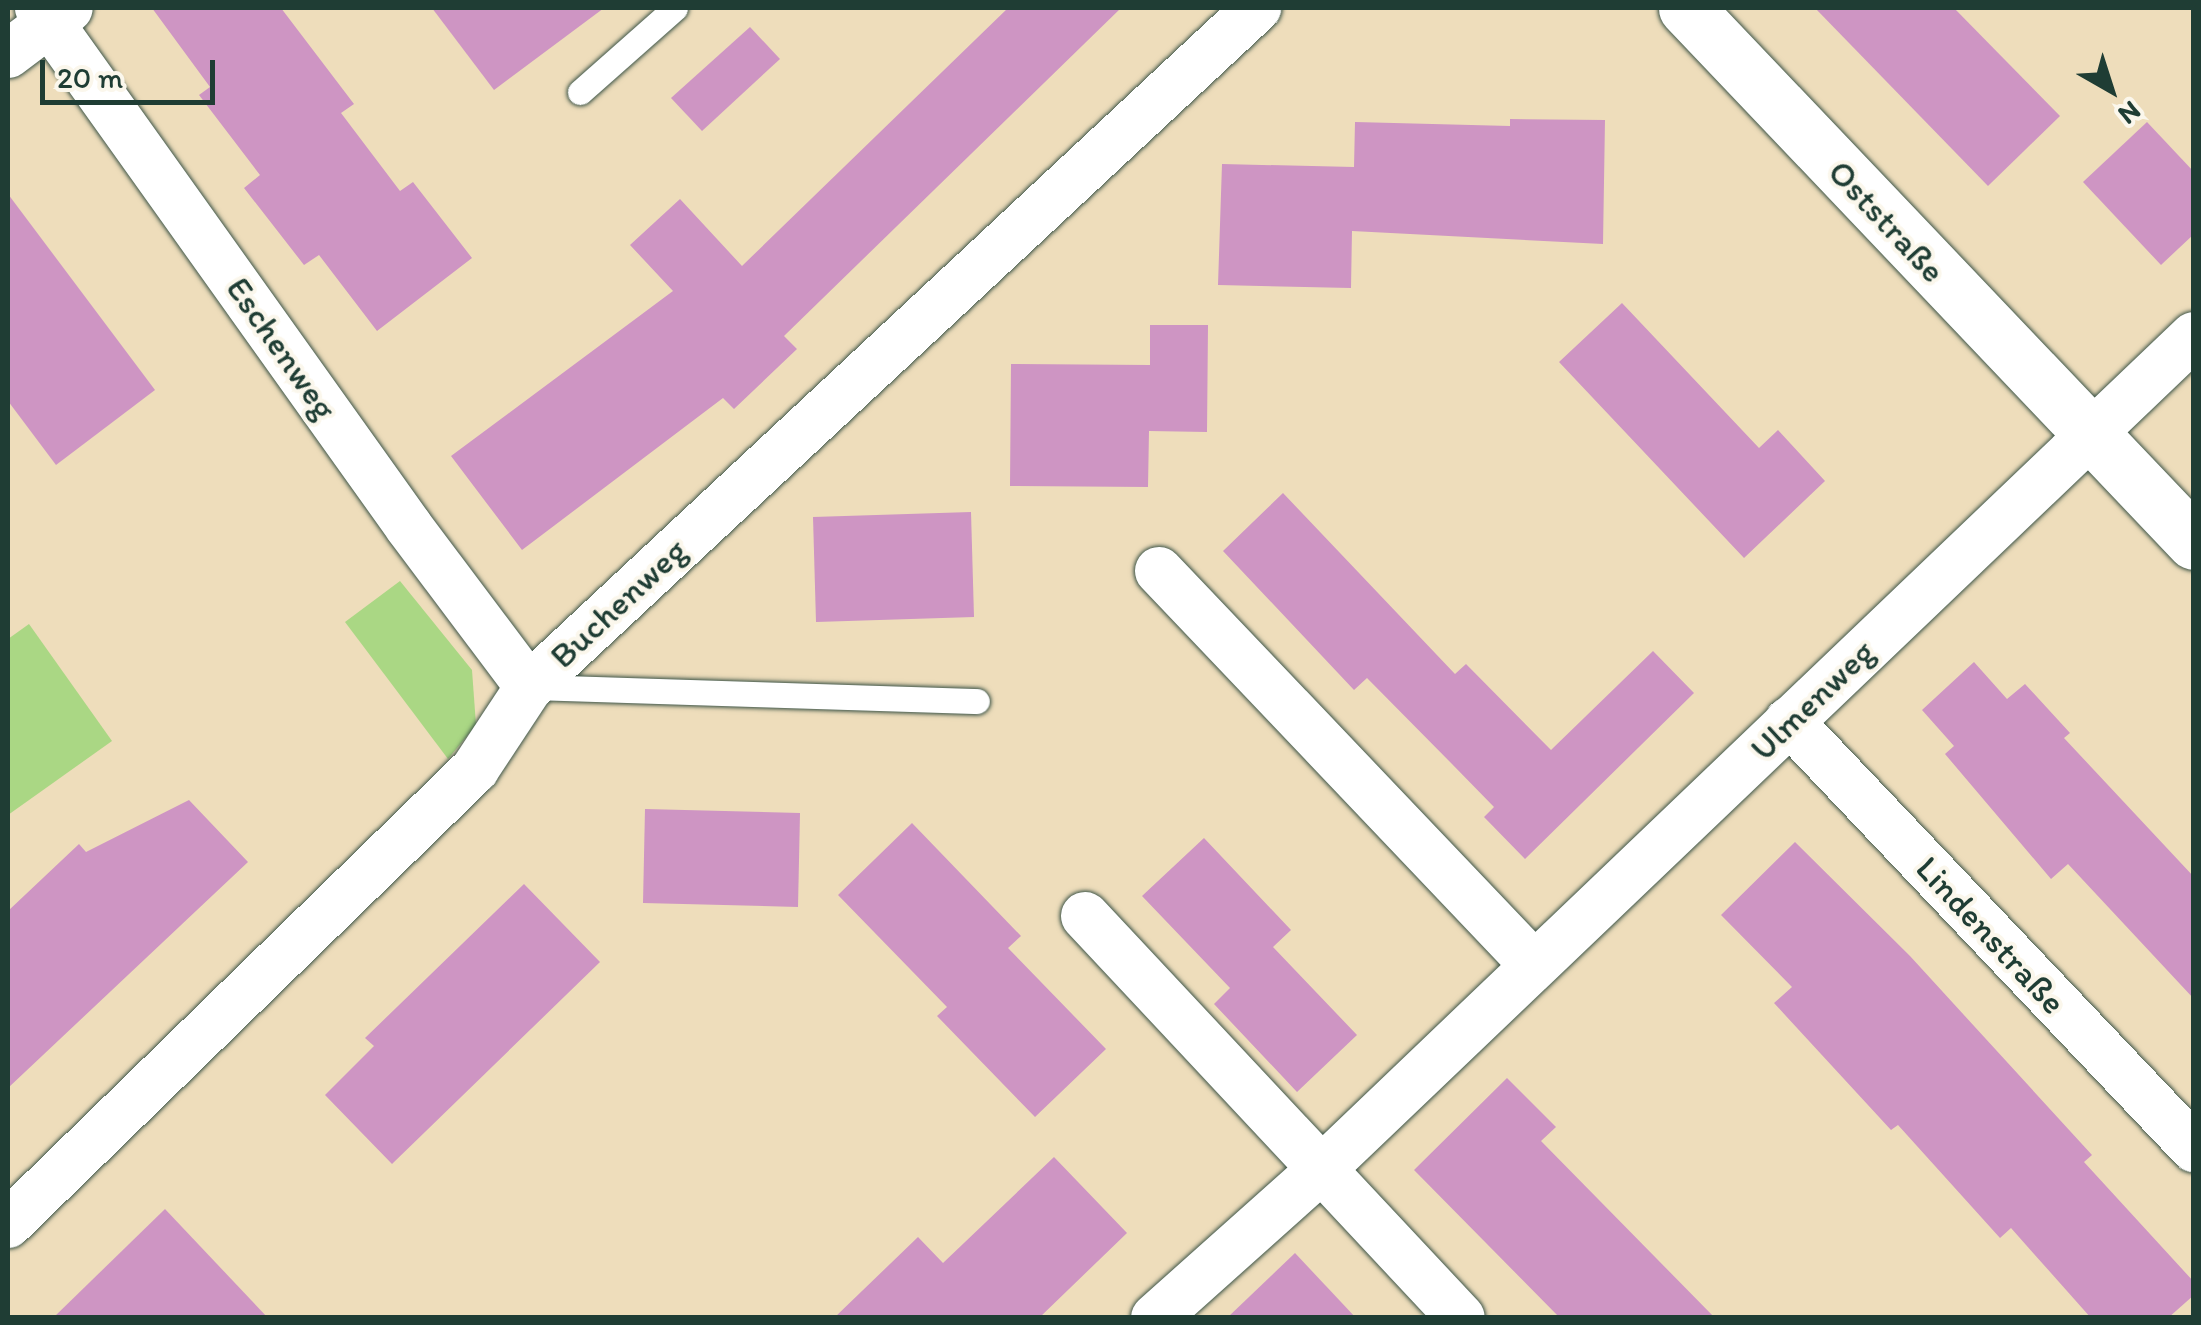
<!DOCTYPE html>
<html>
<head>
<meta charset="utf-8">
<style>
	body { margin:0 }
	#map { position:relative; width:2201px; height:1325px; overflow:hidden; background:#edb; font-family:Itim,sans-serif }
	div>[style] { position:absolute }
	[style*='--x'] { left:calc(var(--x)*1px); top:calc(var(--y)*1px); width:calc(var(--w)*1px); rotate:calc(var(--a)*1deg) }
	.green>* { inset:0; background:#aad784 }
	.building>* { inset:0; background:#ce95c3 }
	.roads { filter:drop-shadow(0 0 2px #3e5548) drop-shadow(0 0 2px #3e5548) }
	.service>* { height:25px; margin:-12.5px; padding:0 12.5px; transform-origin:12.5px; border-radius:12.5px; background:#fff }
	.minor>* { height:48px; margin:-24px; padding:0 24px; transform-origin:24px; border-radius:24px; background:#fff }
	.secondary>* { height:55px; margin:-27.5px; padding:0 27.5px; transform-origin:27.5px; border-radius:27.5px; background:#fff }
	span { translate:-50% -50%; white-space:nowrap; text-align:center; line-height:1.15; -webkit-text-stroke:8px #fbf7ec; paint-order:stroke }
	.street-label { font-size:35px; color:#1f3d34 }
	.frame { position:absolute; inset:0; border:10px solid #1f3d34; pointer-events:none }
	.north { position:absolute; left:2061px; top:40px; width:100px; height:100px; -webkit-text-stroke:8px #fbf7ec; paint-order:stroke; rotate:141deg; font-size:28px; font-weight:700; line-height:40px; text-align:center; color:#1f3d34 }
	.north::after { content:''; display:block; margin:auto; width:35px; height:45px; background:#1f3d34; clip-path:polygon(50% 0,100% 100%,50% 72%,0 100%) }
	.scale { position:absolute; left:40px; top:60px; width:175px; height:45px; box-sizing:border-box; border:5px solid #1f3d34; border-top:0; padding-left:12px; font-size:30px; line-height:35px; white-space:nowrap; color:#1f3d34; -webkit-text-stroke:8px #fbf7ec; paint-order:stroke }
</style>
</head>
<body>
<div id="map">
	<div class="green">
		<div style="clip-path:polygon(400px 581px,472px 670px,476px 725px,448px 759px,345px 622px)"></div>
		<div style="clip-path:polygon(29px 624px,112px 741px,8px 815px,8px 639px)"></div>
	</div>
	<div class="building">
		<div style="clip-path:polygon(152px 8px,281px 8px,354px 104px,341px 113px,372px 154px,400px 191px,413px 182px,472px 258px,377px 331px,319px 255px,304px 265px,244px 188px,260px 175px,199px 95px,210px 87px)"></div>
		<div style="clip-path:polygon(432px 8px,604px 8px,494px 90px)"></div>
		<div style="clip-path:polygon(1008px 8px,1121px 8px,784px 336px,797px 349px,734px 409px,723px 398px,522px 550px,451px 456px,673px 291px,630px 245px,680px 199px,742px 266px)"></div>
		<div style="clip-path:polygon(1815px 8px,1954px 8px,2060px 116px,1988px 186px)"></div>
		<div style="clip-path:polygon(750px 27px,780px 59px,702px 131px,671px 98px)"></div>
		<div style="clip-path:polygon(1510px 119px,1605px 120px,1603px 244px,1352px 231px,1351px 288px,1218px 285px,1222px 164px,1354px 167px,1355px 122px,1510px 126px)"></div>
		<div style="clip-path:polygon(2147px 122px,2194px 172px,2194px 234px,2161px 265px,2083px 182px)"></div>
		<div style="clip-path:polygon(8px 194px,155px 390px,56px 465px,8px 401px)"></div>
		<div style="clip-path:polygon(1622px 303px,1759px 448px,1778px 430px,1825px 481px,1744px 558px,1559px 362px)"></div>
		<div style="clip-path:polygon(1150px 325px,1208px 325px,1207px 432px,1149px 431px,1148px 487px,1010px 486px,1011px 364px,1150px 365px)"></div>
		<div style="clip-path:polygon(1283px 493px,1455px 674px,1466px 664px,1551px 750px,1653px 651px,1694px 693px,1525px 859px,1484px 817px,1494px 807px,1452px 764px,1367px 678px,1354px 690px,1223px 551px)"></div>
		<div style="clip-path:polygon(971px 512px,974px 617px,816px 622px,813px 517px)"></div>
		<div style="clip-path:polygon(1974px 662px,2007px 699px,2025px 684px,2070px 733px,2064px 738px,2194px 877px,2194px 999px,2068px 864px,2051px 879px,1945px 754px,1954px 746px,1922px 710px)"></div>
		<div style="clip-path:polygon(189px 800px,248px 862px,8px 1088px,8px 911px,79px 844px,86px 852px)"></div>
		<div style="clip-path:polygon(645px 809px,800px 813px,798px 907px,643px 903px)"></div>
		<div style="clip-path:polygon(912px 823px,1021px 936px,1008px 948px,1106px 1049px,1035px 1117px,937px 1016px,947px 1007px,838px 895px)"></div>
		<div style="clip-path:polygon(1204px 838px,1291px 930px,1273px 947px,1357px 1035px,1297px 1092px,1214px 1004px,1230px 988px,1142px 896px)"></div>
		<div style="clip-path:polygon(1795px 842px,1910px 956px,2092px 1155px,2084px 1162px,2194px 1282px,2194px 1295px,2168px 1318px,2091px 1318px,2011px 1228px,2000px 1238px,1898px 1125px,1891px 1130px,1774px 1003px,1792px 987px,1721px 915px)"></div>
		<div style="clip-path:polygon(524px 884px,600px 962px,392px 1164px,325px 1095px,374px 1046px,365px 1038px)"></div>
		<div style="clip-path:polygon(1507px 1078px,1556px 1127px,1541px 1141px,1715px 1318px,1560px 1318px,1414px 1170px)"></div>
		<div style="clip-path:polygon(1054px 1157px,1127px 1233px,1039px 1318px,834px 1318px,918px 1237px,943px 1263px)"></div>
		<div style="clip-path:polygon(165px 1209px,268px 1318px,53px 1318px)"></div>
		<div style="clip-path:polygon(1295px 1253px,1356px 1318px,1227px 1318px)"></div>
	</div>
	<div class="roads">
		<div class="service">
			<div style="--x:580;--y:92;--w:127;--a:-41.5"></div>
			<div style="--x:529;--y:687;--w:448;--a:1.8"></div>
		</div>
		<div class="minor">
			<div style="--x:39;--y:8;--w:637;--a:54.51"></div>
			<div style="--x:409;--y:527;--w:200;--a:53.1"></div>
			<div style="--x:8;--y:54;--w:76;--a:-37"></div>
			<div style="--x:1159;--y:571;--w:544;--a:46.42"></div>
			<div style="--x:1789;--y:721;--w:589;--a:46.51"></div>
			<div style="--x:1085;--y:916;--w:550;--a:46.91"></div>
			<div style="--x:8;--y:1224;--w:652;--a:-44.25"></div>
			<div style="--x:475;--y:769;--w:98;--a:-56.6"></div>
			<div style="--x:529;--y:687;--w:996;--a:-43.01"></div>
			<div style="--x:1155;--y:1318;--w:227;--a:-41.8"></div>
			<div style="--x:1324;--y:1167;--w:1203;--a:-43.69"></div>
		</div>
		<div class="secondary">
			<div style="--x:1686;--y:8;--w:737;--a:46.43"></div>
		</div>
	</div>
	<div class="street-label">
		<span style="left:1887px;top:221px;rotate:47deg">Oststraße</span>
		<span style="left:282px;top:348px;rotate:55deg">Eschenweg</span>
		<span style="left:618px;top:603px;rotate:-43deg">Buchenweg</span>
		<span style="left:1812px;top:700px;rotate:-44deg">Ulmenweg</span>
		<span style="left:1991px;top:935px;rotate:47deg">Lindenstraße</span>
	</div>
	<div class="frame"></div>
	<div class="north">N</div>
	<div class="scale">20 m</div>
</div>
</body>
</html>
